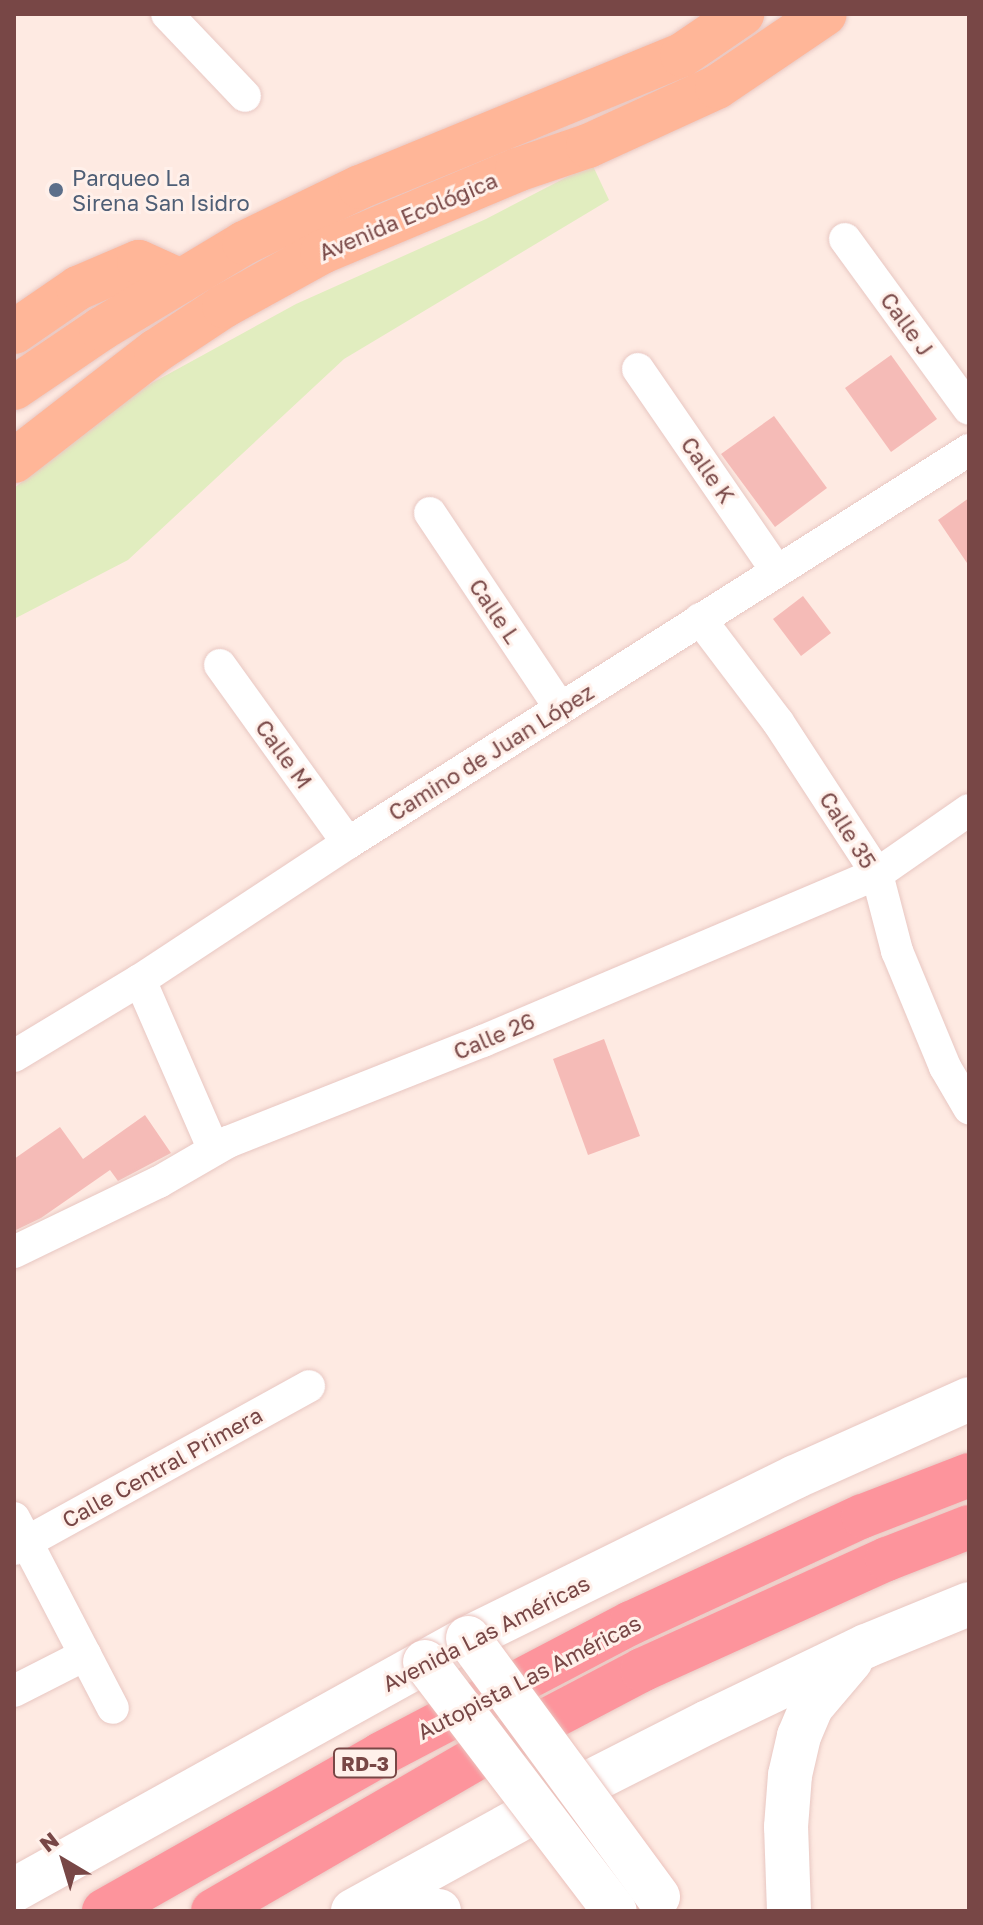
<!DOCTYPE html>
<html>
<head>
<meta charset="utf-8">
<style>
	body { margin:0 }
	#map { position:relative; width:983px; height:1925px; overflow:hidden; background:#feeae2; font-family:"Golos Text",sans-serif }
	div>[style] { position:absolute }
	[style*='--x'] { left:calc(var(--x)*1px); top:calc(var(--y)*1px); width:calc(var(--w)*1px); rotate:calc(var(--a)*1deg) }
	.green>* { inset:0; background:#e1edbf }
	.building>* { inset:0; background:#f5bbb7 }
	.roads { filter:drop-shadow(0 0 2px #e8c7c2) drop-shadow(0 0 2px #e8c7c2) }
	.street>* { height:32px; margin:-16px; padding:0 16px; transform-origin:16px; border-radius:16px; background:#fff }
	.secondary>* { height:44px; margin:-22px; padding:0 22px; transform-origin:22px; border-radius:22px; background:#fff }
	.primary>* { height:44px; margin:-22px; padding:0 22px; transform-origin:22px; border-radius:22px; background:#ffb698 }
	.highway>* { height:44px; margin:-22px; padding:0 22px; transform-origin:22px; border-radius:22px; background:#fd949c }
	.bridges { filter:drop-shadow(0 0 2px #ebc2bc) drop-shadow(0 0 2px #ebc2bc) }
	.secondary-bridge>* { height:44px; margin:-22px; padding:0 22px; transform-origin:22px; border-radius:22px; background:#fff }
	.dots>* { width:22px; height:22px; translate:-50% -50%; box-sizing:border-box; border:4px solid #fff0ea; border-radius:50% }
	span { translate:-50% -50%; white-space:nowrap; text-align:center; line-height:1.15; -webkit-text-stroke:6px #fff0ea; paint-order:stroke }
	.shield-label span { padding:2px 6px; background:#fff0ea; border:2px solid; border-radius:6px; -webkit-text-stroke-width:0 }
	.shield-label { font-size:20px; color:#784746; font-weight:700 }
	.service-label { font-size:22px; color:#4e5e75 }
	.left { translate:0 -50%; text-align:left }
	.street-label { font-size:22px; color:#784746 }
	.frame { position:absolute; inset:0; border:16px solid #784746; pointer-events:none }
	.north { position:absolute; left:24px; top:1821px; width:80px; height:80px; -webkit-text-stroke:6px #fff0ea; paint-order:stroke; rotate:322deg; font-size:22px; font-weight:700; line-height:32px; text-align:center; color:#784746 }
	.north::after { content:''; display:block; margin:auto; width:28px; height:36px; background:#784746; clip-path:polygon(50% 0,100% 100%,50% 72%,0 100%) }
</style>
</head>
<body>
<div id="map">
	<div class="green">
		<div style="clip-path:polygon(592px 164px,609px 200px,344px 359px,128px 560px,14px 619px,14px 488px,141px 389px,296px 304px,486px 219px)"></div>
	</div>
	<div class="building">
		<div style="clip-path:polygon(891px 355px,937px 419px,891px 452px,845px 388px)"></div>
		<div style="clip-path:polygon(774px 416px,827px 488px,775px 527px,721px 454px)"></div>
		<div style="clip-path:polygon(969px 498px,969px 566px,938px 520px)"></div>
		<div style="clip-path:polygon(803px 596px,831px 633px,801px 656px,773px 619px)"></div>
		<div style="clip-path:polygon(604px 1039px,640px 1136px,588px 1155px,553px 1059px)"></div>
		<div style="clip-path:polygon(145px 1115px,171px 1153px,118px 1181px,110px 1170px,41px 1218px,14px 1231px,14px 1159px,60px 1127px,83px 1159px)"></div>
	</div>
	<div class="roads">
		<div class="street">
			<div style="--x:167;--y:14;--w:113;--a:46.4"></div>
			<div style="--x:845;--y:239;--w:210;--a:53.9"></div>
			<div style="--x:638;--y:369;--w:245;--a:55.5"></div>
			<div style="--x:430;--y:513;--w:234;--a:56.3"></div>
			<div style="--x:700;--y:619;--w:129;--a:52.9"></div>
			<div style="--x:778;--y:722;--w:181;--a:56.9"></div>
			<div style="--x:877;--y:874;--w:80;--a:75.4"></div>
			<div style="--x:897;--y:951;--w:126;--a:67.5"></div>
			<div style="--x:945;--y:1067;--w:48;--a:59.7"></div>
			<div style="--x:220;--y:665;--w:219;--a:54.3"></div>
			<div style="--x:140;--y:980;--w:185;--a:66.5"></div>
			<div style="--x:14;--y:1056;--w:147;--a:-31.1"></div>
			<div style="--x:140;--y:980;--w:249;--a:-33.4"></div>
			<div style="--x:348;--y:843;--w:735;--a:-32.33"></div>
			<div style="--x:14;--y:1252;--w:161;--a:-25.8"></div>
			<div style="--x:159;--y:1182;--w:80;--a:-30.1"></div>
			<div style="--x:228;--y:1142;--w:274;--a:-21.6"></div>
			<div style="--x:483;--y:1041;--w:428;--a:-23"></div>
			<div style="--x:877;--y:874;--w:112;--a:-34.8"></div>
			<div style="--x:14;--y:1518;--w:214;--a:62.5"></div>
			<div style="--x:14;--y:1549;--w:337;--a:-28.9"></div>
			<div style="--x:14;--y:1691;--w:80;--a:-26.9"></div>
		</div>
		<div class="secondary">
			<div style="--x:14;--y:1890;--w:519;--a:-29.03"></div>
			<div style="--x:468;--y:1638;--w:364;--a:-26.2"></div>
			<div style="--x:795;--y:1477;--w:191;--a:-24.1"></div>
			<div style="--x:361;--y:1910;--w:78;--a:0.7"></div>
			<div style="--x:353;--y:1911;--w:241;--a:-28.8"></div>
			<div style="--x:564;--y:1795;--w:161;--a:-26.9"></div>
			<div style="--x:708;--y:1722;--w:175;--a:-25.7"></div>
			<div style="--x:866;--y:1646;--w:111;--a:-22.2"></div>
			<div style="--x:789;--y:1911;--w:84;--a:-92"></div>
			<div style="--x:786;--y:1827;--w:52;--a:-85.6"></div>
			<div style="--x:790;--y:1775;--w:40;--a:-77"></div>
			<div style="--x:799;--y:1736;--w:33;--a:-67"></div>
			<div style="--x:812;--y:1706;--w:60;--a:-49.7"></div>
		</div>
		<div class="primary">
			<div style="--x:14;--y:332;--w:78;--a:-34.5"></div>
			<div style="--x:78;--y:288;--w:66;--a:-23.1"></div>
			<div style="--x:139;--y:262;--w:46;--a:24.3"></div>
			<div style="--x:14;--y:388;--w:105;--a:-34.1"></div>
			<div style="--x:101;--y:329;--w:167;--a:-31"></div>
			<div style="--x:244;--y:243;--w:129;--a:-25.8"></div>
			<div style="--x:360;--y:187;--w:348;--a:-22.3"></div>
			<div style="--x:682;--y:55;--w:73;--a:-34.3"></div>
			<div style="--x:14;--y:461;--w:180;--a:-37.8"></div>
			<div style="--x:156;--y:351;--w:82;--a:-33.5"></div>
			<div style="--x:224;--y:306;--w:112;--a:-28.9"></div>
			<div style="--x:322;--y:252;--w:212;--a:-22.8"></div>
			<div style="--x:517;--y:170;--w:75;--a:-18.7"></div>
			<div style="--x:588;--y:146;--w:142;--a:-24.6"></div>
			<div style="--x:717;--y:87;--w:130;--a:-34.1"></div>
		</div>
		<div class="highway">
			<div style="--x:104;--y:1911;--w:318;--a:-29.5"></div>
			<div style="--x:381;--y:1754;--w:282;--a:-27.7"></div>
			<div style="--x:631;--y:1623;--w:255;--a:-24.8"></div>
			<div style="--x:863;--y:1516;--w:114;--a:-21.1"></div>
			<div style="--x:213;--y:1911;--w:333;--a:-30.1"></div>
			<div style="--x:501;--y:1744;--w:159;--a:-27.7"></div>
			<div style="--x:642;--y:1670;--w:269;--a:-24.4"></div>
			<div style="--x:887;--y:1559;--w:88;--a:-21.3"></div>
		</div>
	</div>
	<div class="bridges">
		<div class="secondary-bridge">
			<div style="--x:468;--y:1638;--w:321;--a:53.7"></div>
			<div style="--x:425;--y:1662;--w:313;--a:52.7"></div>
		</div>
	</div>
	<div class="dots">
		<div style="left:56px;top:190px;background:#5c6f8a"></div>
	</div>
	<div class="shield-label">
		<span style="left:365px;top:1763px">RD-3</span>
	</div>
	<div class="service-label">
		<span class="left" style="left:72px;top:190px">Parqueo La<br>Sirena San Isidro</span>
	</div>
	<div class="street-label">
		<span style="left:408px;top:216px;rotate:-23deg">Avenida Ecológica</span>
		<span style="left:907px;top:324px;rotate:54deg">Calle J</span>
		<span style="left:708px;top:470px;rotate:55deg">Calle K</span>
		<span style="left:495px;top:611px;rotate:56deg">Calle L</span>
		<span style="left:491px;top:752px;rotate:-32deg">Camino de Juan López</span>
		<span style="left:284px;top:754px;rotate:54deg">Calle M</span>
		<span style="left:848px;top:830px;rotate:58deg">Calle 35</span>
		<span style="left:494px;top:1036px;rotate:-23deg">Calle 26</span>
		<span style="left:162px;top:1467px;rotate:-29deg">Calle Central Primera</span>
		<span style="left:486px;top:1633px;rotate:-27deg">Avenida Las Américas</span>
		<span style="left:529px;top:1677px;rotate:-27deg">Autopista Las Américas</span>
	</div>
	<div class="frame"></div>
	<div class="north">N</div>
</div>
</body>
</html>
